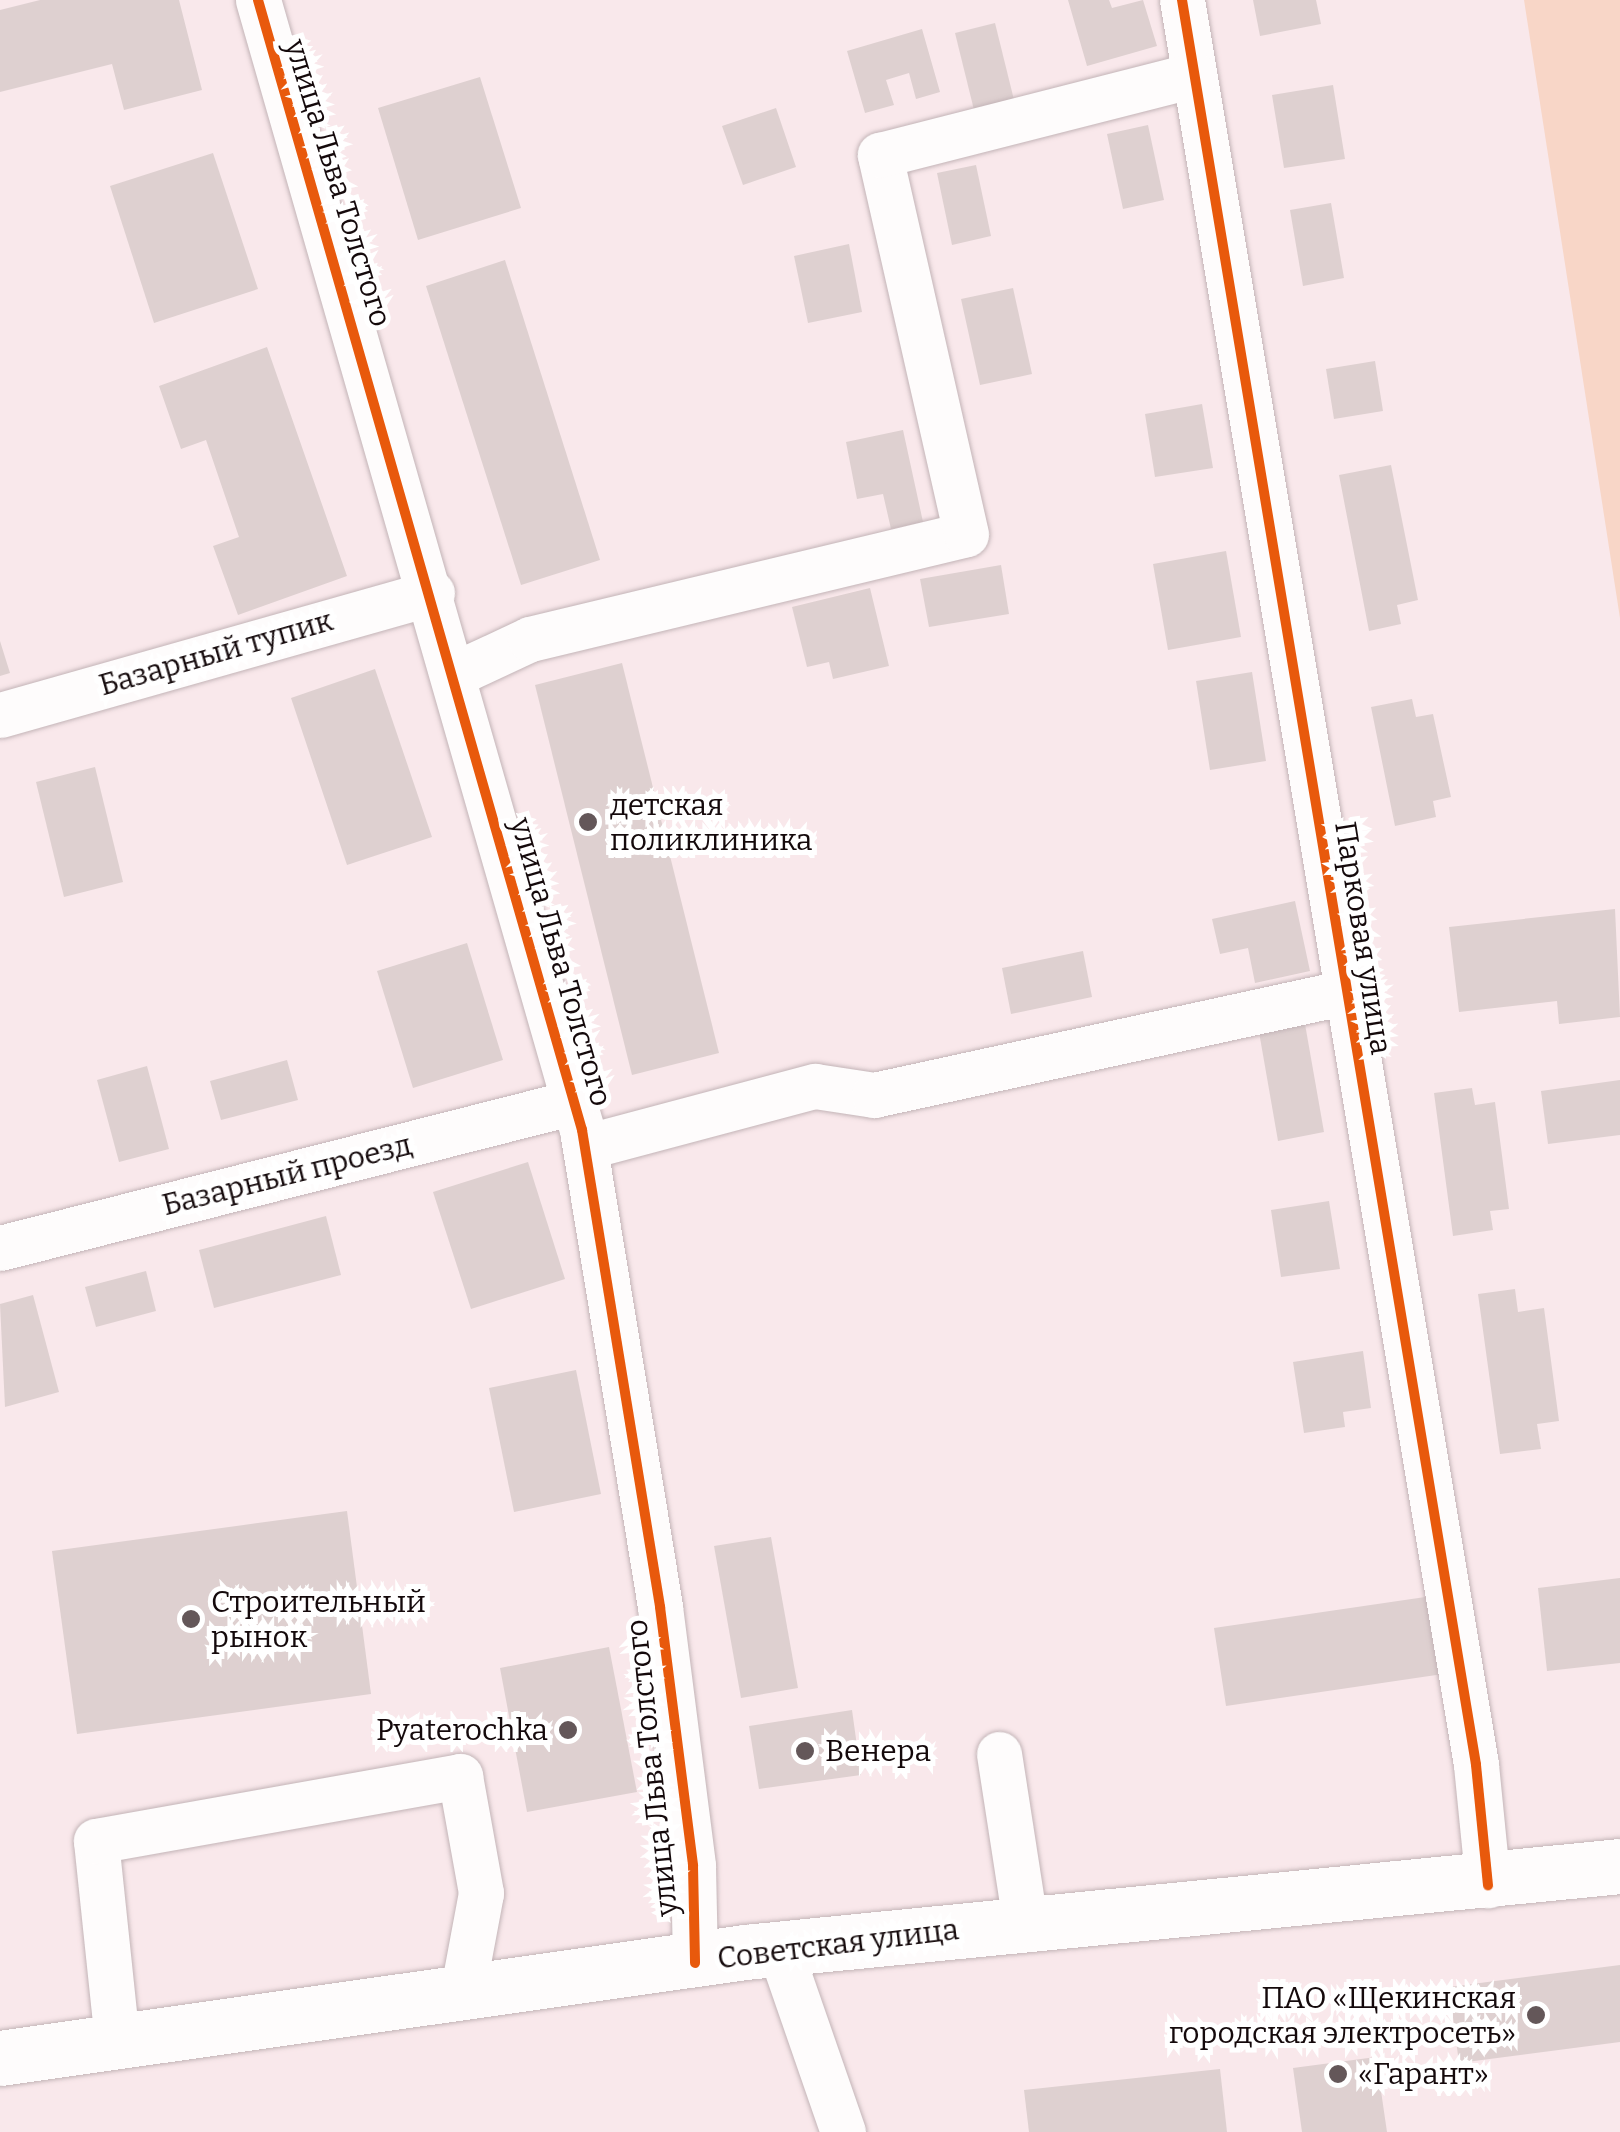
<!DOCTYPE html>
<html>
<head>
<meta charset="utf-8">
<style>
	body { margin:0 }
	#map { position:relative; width:1620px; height:2132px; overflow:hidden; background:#f9e8eb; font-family:Bitter,serif }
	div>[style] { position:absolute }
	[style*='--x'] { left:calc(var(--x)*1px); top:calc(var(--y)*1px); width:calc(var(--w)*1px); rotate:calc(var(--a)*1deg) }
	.green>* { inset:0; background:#f8d6c7 }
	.building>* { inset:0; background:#ded0d0 }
	.roads { filter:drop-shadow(0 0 2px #c3b4b7) drop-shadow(0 0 2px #c3b4b7) }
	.minor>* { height:45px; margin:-22.5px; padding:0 22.5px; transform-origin:22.5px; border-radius:22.5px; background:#fefcfc }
	.major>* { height:55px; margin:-27.5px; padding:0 27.5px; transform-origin:27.5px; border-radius:27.5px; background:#fefcfc }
	.cycleway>* { height:10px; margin:-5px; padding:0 5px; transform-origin:5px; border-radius:5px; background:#e8590c }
	.dots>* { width:28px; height:28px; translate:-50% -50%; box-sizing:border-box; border:5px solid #fff; border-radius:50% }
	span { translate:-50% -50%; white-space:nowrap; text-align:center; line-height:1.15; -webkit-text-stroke:10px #fff; paint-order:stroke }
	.street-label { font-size:30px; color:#14090b }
	.poi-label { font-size:30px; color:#14090b }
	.left { translate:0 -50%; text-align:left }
	.right { translate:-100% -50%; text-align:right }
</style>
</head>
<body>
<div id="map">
	<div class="green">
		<div style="clip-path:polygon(1524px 0,1620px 0,1620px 618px)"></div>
	</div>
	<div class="building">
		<div style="clip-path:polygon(40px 0,179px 0,202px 90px,124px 110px,112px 64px,0 92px,0 10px)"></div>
		<div style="clip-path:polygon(1068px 0,1109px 0,1112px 8px,1143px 0,1157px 46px,1087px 66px)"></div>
		<div style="clip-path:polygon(1253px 0,1316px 0,1321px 24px,1260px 36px)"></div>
		<div style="clip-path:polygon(995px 23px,1015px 104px,975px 114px,955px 33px)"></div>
		<div style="clip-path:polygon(922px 29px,940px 92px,916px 99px,909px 73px,886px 80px,894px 105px,865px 113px,847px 51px)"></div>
		<div style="clip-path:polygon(480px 77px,521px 208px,418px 240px,378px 108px)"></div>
		<div style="clip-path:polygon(1333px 85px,1345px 159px,1284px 168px,1272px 95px)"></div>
		<div style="clip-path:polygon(776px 108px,796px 167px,743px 185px,722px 126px)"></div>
		<div style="clip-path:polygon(1148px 125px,1164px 200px,1123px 209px,1107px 134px)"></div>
		<div style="clip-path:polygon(213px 153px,258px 289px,154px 323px,110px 186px)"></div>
		<div style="clip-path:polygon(976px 165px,991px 236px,952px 245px,937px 173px)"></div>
		<div style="clip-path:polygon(1331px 203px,1344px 278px,1303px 286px,1290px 210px)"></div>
		<div style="clip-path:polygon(849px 244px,862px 312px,808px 323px,794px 256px)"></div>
		<div style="clip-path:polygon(505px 260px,600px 560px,521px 585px,426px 286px)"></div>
		<div style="clip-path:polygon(1013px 288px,1032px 374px,980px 385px,961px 299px)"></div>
		<div style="clip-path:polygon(267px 347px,347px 576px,238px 615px,213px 546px,239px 537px,206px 440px,181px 449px,159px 386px)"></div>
		<div style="clip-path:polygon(1375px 361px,1383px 411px,1334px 419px,1326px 369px)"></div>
		<div style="clip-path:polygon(1202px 404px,1213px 468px,1155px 477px,1145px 414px)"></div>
		<div style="clip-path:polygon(903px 430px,923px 522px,891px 529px,883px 494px,857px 499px,846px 442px)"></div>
		<div style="clip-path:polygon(1391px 465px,1418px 600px,1397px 605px,1401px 624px,1369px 631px,1339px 475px)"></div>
		<div style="clip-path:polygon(1226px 551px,1241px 637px,1168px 650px,1153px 564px)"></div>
		<div style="clip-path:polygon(1001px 565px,1009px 614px,929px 627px,920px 579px)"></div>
		<div style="clip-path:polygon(870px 588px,889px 666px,833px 679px,829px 662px,807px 667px,792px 607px)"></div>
		<div style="clip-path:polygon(0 641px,10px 673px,0 676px)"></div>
		<div style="clip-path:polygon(622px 663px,719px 1053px,632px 1075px,535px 685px)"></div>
		<div style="clip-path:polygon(375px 669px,432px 837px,347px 865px,291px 698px)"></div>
		<div style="clip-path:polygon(1252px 672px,1266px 761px,1210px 770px,1196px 681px)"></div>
		<div style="clip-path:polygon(1412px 699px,1416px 717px,1433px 714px,1451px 797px,1433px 801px,1436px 817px,1395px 826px,1371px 707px)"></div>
		<div style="clip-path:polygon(95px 767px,123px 882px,64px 897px,36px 782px)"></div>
		<div style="clip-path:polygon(1295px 901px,1310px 971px,1255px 983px,1248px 948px,1220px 954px,1212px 919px)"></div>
		<div style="clip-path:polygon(1615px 909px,1620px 1017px,1559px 1024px,1557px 1001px,1459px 1012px,1449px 927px)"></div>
		<div style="clip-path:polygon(467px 943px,503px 1060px,413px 1088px,377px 971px)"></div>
		<div style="clip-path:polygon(1083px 951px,1092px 997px,1011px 1014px,1002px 968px)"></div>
		<div style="clip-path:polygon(1305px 1024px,1324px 1132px,1278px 1141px,1259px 1032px)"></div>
		<div style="clip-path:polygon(287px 1060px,298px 1100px,221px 1120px,210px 1081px)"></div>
		<div style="clip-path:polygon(147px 1066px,169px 1149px,119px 1162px,97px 1080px)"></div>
		<div style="clip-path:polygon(1620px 1080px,1620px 1135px,1548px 1144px,1541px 1091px)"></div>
		<div style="clip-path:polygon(1472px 1088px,1475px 1105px,1495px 1102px,1509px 1209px,1490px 1211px,1493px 1230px,1453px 1236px,1434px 1093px)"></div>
		<div style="clip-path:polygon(528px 1162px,565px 1279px,471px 1309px,433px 1192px)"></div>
		<div style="clip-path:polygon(1329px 1201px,1340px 1269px,1281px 1277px,1271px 1210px)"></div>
		<div style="clip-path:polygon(326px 1216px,341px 1275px,214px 1308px,199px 1250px)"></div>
		<div style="clip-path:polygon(146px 1271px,156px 1311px,96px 1327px,85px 1287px)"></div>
		<div style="clip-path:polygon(1515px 1289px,1518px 1312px,1544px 1308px,1559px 1421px,1537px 1424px,1541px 1449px,1500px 1454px,1478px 1294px)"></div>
		<div style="clip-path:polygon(33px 1295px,59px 1392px,5px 1407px,0 1304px)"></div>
		<div style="clip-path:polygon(1363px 1351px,1371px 1408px,1343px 1412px,1345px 1427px,1304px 1433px,1293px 1362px)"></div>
		<div style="clip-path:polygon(576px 1370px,601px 1494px,514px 1512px,489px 1388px)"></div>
		<div style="clip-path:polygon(347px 1511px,371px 1694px,77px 1734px,52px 1551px)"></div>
		<div style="clip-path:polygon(771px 1537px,798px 1688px,741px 1698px,714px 1546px)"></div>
		<div style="clip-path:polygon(1620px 1578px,1620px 1663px,1547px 1671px,1538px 1588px)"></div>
		<div style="clip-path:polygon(1432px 1596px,1443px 1674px,1226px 1706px,1214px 1628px)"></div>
		<div style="clip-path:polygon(609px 1647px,637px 1792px,527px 1812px,500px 1668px)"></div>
		<div style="clip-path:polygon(852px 1710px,861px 1775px,759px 1789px,749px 1726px)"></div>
		<div style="clip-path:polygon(1620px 1965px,1620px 2042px,1459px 2063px,1449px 1987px)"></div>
		<div style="clip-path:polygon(1376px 2057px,1387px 2132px,1302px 2132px,1293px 2068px)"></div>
		<div style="clip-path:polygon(1220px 2069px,1227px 2132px,1029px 2132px,1024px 2090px)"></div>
	</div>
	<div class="roads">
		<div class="minor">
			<div style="--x:258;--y:0;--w:1176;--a:74"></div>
			<div style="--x:582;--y:1130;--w:483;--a:80.7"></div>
			<div style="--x:660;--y:1607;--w:261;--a:82.7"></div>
			<div style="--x:693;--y:1866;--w:97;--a:88.8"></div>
			<div style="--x:1182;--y:0;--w:1789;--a:80.54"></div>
			<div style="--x:1476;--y:1765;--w:121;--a:84.3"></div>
			<div style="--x:455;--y:674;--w:83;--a:-25"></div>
			<div style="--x:530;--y:639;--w:448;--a:-13.5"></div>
			<div style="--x:966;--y:534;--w:389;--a:-102.8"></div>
			<div style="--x:880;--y:155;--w:324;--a:-14.3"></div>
			<div style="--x:0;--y:715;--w:449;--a:-15.8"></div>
			<div style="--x:585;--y:1147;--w:238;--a:-14.9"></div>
			<div style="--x:815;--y:1086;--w:60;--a:8.7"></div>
			<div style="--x:874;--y:1095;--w:484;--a:-12.3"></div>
			<div style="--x:0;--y:1248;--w:592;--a:-14.27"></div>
			<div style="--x:999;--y:1754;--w:169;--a:81.2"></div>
			<div style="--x:780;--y:1950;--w:193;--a:70.9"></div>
			<div style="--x:117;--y:2041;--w:201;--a:-96"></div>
			<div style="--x:96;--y:1841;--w:370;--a:-10.1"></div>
			<div style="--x:460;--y:1776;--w:119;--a:79.8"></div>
			<div style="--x:481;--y:1893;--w:104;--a:100.6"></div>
		</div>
		<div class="major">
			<div style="--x:0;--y:2058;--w:753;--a:-8.1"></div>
			<div style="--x:745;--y:1952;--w:879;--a:-5.61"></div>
		</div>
	</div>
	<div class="cycleway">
		<div style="--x:258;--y:0;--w:1176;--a:74"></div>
		<div style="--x:582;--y:1130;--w:483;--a:80.7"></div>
		<div style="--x:660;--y:1607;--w:261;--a:82.7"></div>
		<div style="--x:693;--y:1866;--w:97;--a:88.8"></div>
		<div style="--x:1182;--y:0;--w:1789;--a:80.54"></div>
		<div style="--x:1476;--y:1765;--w:121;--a:84.3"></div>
	</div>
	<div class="dots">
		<div style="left:588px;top:822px;background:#645759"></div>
		<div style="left:191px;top:1619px;background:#645759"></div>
		<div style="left:568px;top:1730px;background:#645759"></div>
		<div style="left:805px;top:1751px;background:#645759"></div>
		<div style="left:1536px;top:2015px;background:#645759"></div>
		<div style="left:1338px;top:2074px;background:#645759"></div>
	</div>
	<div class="street-label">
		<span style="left:338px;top:183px;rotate:73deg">улица Льва Толстого</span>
		<span style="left:216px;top:653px;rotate:-16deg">Базарный тупик</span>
		<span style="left:1363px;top:938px;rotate:81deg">Парковая улица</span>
		<span style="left:561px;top:962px;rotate:74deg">улица Льва Толстого</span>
		<span style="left:287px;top:1175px;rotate:-14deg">Базарный проезд</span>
		<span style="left:652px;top:1768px;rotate:-96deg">улица Льва Толстого</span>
		<span style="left:838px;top:1944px;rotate:-7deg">Советская улица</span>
	</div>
	<div class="poi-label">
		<span class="left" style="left:610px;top:822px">детская<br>поликлиника</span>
		<span class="left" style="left:211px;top:1619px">Строительный<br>рынок</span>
		<span class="right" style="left:548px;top:1730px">Pyaterochka</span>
		<span class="left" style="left:825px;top:1751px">Венера</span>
		<span class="right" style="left:1516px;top:2015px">ПАО «Щекинская<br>городская электросеть»</span>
		<span class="left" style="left:1358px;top:2074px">«Гарант»</span>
	</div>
</div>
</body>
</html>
